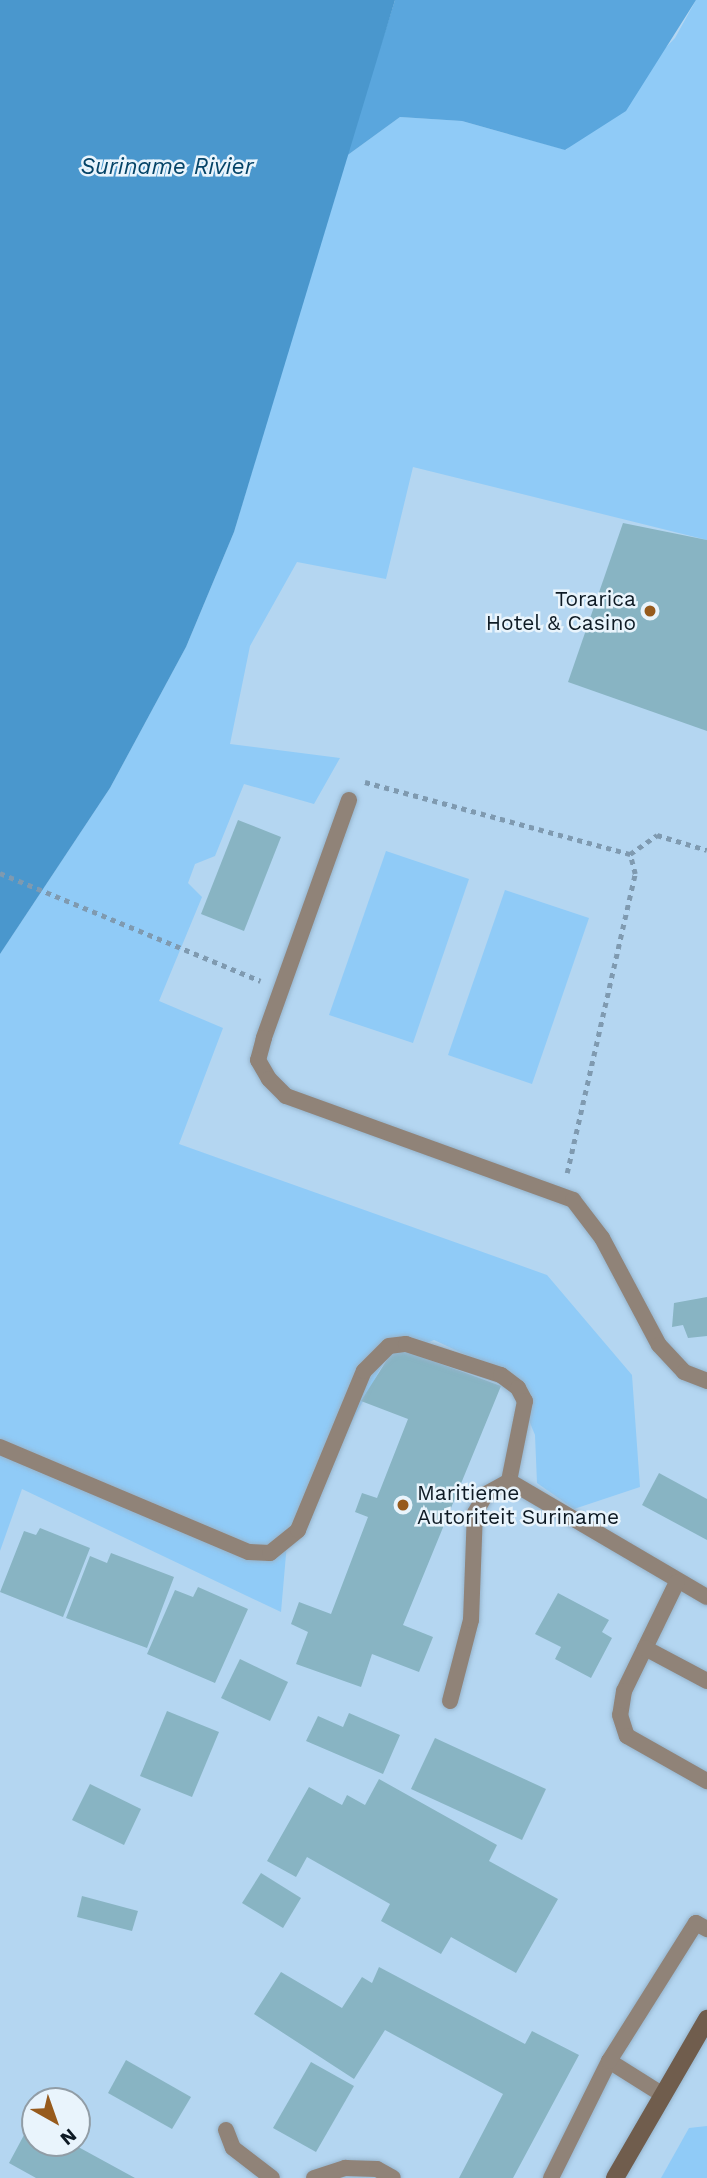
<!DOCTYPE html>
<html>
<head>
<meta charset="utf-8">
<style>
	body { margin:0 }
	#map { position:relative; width:707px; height:2178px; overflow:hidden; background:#b4d6f1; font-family:"Work Sans",sans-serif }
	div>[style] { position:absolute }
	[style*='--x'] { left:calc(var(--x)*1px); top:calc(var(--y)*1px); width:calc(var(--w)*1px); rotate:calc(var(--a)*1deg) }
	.green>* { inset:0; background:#90cbf7 }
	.forest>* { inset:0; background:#5aa6dd }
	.water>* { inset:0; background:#4a97cd }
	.building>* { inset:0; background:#88b4c3 }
	.path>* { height:4.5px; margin-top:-2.25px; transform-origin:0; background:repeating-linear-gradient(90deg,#7f9ab0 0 5px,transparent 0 10px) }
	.roads { filter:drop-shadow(0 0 2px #96b4cc) drop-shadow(0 0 2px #96b4cc) }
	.lane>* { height:16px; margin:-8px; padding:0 8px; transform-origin:8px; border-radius:8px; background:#908378 }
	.secondary>* { height:18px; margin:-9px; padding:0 9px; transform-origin:9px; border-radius:9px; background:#705d4d }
	.dots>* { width:19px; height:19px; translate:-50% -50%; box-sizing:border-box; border:4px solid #e9f4fc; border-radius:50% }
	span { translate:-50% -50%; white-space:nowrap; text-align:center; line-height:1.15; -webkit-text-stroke:5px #e9f4fc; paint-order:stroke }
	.poi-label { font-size:21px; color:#0e1a24 }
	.right { translate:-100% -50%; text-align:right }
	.left { translate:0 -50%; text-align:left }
	.water-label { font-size:23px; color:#054468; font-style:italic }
	.north { position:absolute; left:21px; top:2087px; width:70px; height:70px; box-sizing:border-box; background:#e9f4fc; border:2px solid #919da6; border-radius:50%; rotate:140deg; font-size:19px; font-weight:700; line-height:28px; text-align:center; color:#0e1a24 }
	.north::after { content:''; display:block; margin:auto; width:24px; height:32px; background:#975b1d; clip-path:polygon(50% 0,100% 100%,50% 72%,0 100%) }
</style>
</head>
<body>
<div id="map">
	<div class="green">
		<div style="clip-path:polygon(696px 0,707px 0,707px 540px,413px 467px,386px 579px,297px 562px,250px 646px,230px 744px,340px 758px,314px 804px,244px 784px,215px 856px,195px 864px,188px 883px,202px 897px,159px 1001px,223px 1028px,179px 1144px,547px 1275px,632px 1375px,640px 1487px,574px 1509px,537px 1483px,535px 1435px,511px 1376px,434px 1340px,385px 1360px,287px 1543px,281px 1612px,22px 1489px,0 1551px,0 954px,110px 788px,186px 647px,234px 532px,345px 157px,400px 117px,462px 121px,566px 150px,675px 38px)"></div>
		<div style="clip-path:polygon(386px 851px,469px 879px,413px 1043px,329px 1015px)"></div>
		<div style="clip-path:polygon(505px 890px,589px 918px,532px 1084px,448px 1055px)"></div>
		<div style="clip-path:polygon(707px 2126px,707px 2178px,661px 2178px,689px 2128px)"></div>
	</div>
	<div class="forest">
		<div style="clip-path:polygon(395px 0,696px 0,626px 111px,565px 150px,462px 121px,400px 117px,345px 157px)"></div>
	</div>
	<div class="water">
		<div style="clip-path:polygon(0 0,395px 0,234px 532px,186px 647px,110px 788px,0 954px)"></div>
	</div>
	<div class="building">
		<div style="clip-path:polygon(623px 523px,707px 540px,707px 731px,568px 682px)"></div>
		<div style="clip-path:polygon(238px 820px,281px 837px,244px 931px,201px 914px)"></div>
		<div style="clip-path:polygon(707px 1297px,707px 1336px,688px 1338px,683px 1325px,672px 1327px,674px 1303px)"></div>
		<div style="clip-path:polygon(395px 1347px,501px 1386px,403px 1625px,433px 1637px,419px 1672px,372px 1654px,361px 1687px,296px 1664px,308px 1632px,291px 1624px,299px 1602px,331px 1614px,368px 1517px,355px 1512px,362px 1493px,377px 1498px,408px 1419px,361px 1401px)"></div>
		<div style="clip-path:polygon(659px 1473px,707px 1499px,707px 1540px,642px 1505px)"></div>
		<div style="clip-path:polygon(40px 1528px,90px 1548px,63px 1617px,0 1592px,24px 1531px,36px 1535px)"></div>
		<div style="clip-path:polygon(111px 1553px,174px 1577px,147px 1648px,66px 1618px,90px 1556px,107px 1563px)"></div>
		<div style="clip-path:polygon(198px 1587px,248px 1609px,215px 1683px,147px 1654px,175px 1590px,193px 1597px)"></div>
		<div style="clip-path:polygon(558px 1593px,609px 1620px,602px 1632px,612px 1638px,591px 1678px,555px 1659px,561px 1647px,535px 1634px)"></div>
		<div style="clip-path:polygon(240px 1659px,288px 1682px,270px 1721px,221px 1698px)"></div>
		<div style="clip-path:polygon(167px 1711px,219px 1732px,192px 1797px,140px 1776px)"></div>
		<div style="clip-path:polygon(349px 1713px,400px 1735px,383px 1774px,306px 1741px,318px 1716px,343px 1727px)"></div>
		<div style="clip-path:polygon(435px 1738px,546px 1789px,522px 1840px,411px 1789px)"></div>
		<div style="clip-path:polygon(379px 1779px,497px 1845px,489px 1861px,558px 1899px,516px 1973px,451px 1937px,441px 1954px,381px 1921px,390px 1904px,307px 1857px,296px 1877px,267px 1861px,309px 1787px,342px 1805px,347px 1795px,365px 1805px)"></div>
		<div style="clip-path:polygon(90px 1784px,141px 1809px,124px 1845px,72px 1820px)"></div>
		<div style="clip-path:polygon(261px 1873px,301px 1898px,283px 1928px,242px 1903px)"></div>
		<div style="clip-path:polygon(82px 1896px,138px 1911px,132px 1931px,77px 1917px)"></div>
		<div style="clip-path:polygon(379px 1967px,525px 2044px,532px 2031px,579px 2055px,513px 2178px,459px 2178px,503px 2094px,385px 2030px,354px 2079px,254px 2014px,281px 1972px,342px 2008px,362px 1977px,372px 1983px)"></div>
		<div style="clip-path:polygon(126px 2060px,191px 2097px,172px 2129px,108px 2093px)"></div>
		<div style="clip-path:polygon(311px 2062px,354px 2086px,316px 2152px,273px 2128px)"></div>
		<div style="clip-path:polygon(31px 2122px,35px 2143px,71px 2143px,135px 2178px,36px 2178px,9px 2163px)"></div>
	</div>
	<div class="path">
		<div style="--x:365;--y:782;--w:275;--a:15.2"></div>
		<div style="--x:630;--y:854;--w:33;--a:-35"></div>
		<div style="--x:657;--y:835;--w:52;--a:16.7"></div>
		<div style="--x:0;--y:873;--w:282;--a:22.5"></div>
		<div style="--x:567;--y:1173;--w:307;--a:-77.2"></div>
		<div style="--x:635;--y:874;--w:21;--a:-104"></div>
	</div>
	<div class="roads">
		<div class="lane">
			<div style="--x:349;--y:800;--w:253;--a:109.7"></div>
			<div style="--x:264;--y:1038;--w:23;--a:105"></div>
			<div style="--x:258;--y:1060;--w:22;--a:60"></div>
			<div style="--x:269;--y:1079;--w:24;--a:45"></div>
			<div style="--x:286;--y:1096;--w:305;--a:19.9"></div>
			<div style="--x:573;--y:1200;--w:48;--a:52.7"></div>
			<div style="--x:602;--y:1238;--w:121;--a:62"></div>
			<div style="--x:659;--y:1345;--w:37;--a:47"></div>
			<div style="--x:684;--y:1372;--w:25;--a:21"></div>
			<div style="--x:0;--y:1447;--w:270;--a:22.9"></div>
			<div style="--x:249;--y:1552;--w:21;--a:3"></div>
			<div style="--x:270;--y:1553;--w:36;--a:-39"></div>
			<div style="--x:298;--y:1530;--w:172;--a:-67.5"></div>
			<div style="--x:364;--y:1371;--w:35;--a:-45"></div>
			<div style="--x:389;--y:1346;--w:17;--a:-7"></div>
			<div style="--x:406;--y:1344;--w:100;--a:18.1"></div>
			<div style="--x:501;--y:1375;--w:21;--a:37"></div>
			<div style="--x:518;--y:1388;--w:15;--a:62"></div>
			<div style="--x:525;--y:1401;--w:82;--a:101.3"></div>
			<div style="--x:509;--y:1481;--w:229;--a:30.4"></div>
			<div style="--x:677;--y:1582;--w:121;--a:115.9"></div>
			<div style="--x:624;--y:1691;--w:24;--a:99"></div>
			<div style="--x:620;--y:1715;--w:22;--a:72"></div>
			<div style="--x:627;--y:1736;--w:92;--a:29.4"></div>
			<div style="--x:645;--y:1648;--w:70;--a:28"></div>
			<div style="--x:450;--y:1701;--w:84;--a:-75.5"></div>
			<div style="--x:471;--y:1620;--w:107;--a:-87.9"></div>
			<div style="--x:475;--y:1513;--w:22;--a:-60"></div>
			<div style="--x:486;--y:1494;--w:26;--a:-29"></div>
			<div style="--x:609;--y:2061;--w:64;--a:32.2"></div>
			<div style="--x:226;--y:2130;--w:19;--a:69"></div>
			<div style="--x:233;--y:2148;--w:49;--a:37.6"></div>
			<div style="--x:314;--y:2178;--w:33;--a:-18"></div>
			<div style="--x:345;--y:2168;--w:32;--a:2"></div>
			<div style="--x:377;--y:2169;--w:18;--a:29"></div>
			<div style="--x:551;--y:2178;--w:131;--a:-63.6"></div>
			<div style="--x:609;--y:2061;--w:163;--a:-57.8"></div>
			<div style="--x:696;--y:1923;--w:13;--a:29"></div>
		</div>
		<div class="secondary">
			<div style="--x:615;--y:2178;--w:184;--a:-59.9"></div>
		</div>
	</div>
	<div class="dots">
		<div style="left:650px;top:611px;background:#975b1d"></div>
		<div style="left:403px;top:1505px;background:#975b1d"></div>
	</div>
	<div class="poi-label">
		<span class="right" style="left:636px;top:611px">Torarica<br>Hotel &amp; Casino</span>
		<span class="left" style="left:417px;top:1505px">Maritieme<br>Autoriteit Suriname</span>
	</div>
	<div class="water-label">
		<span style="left:167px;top:167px">Suriname Rivier</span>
	</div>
	<div class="north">N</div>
</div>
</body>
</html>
